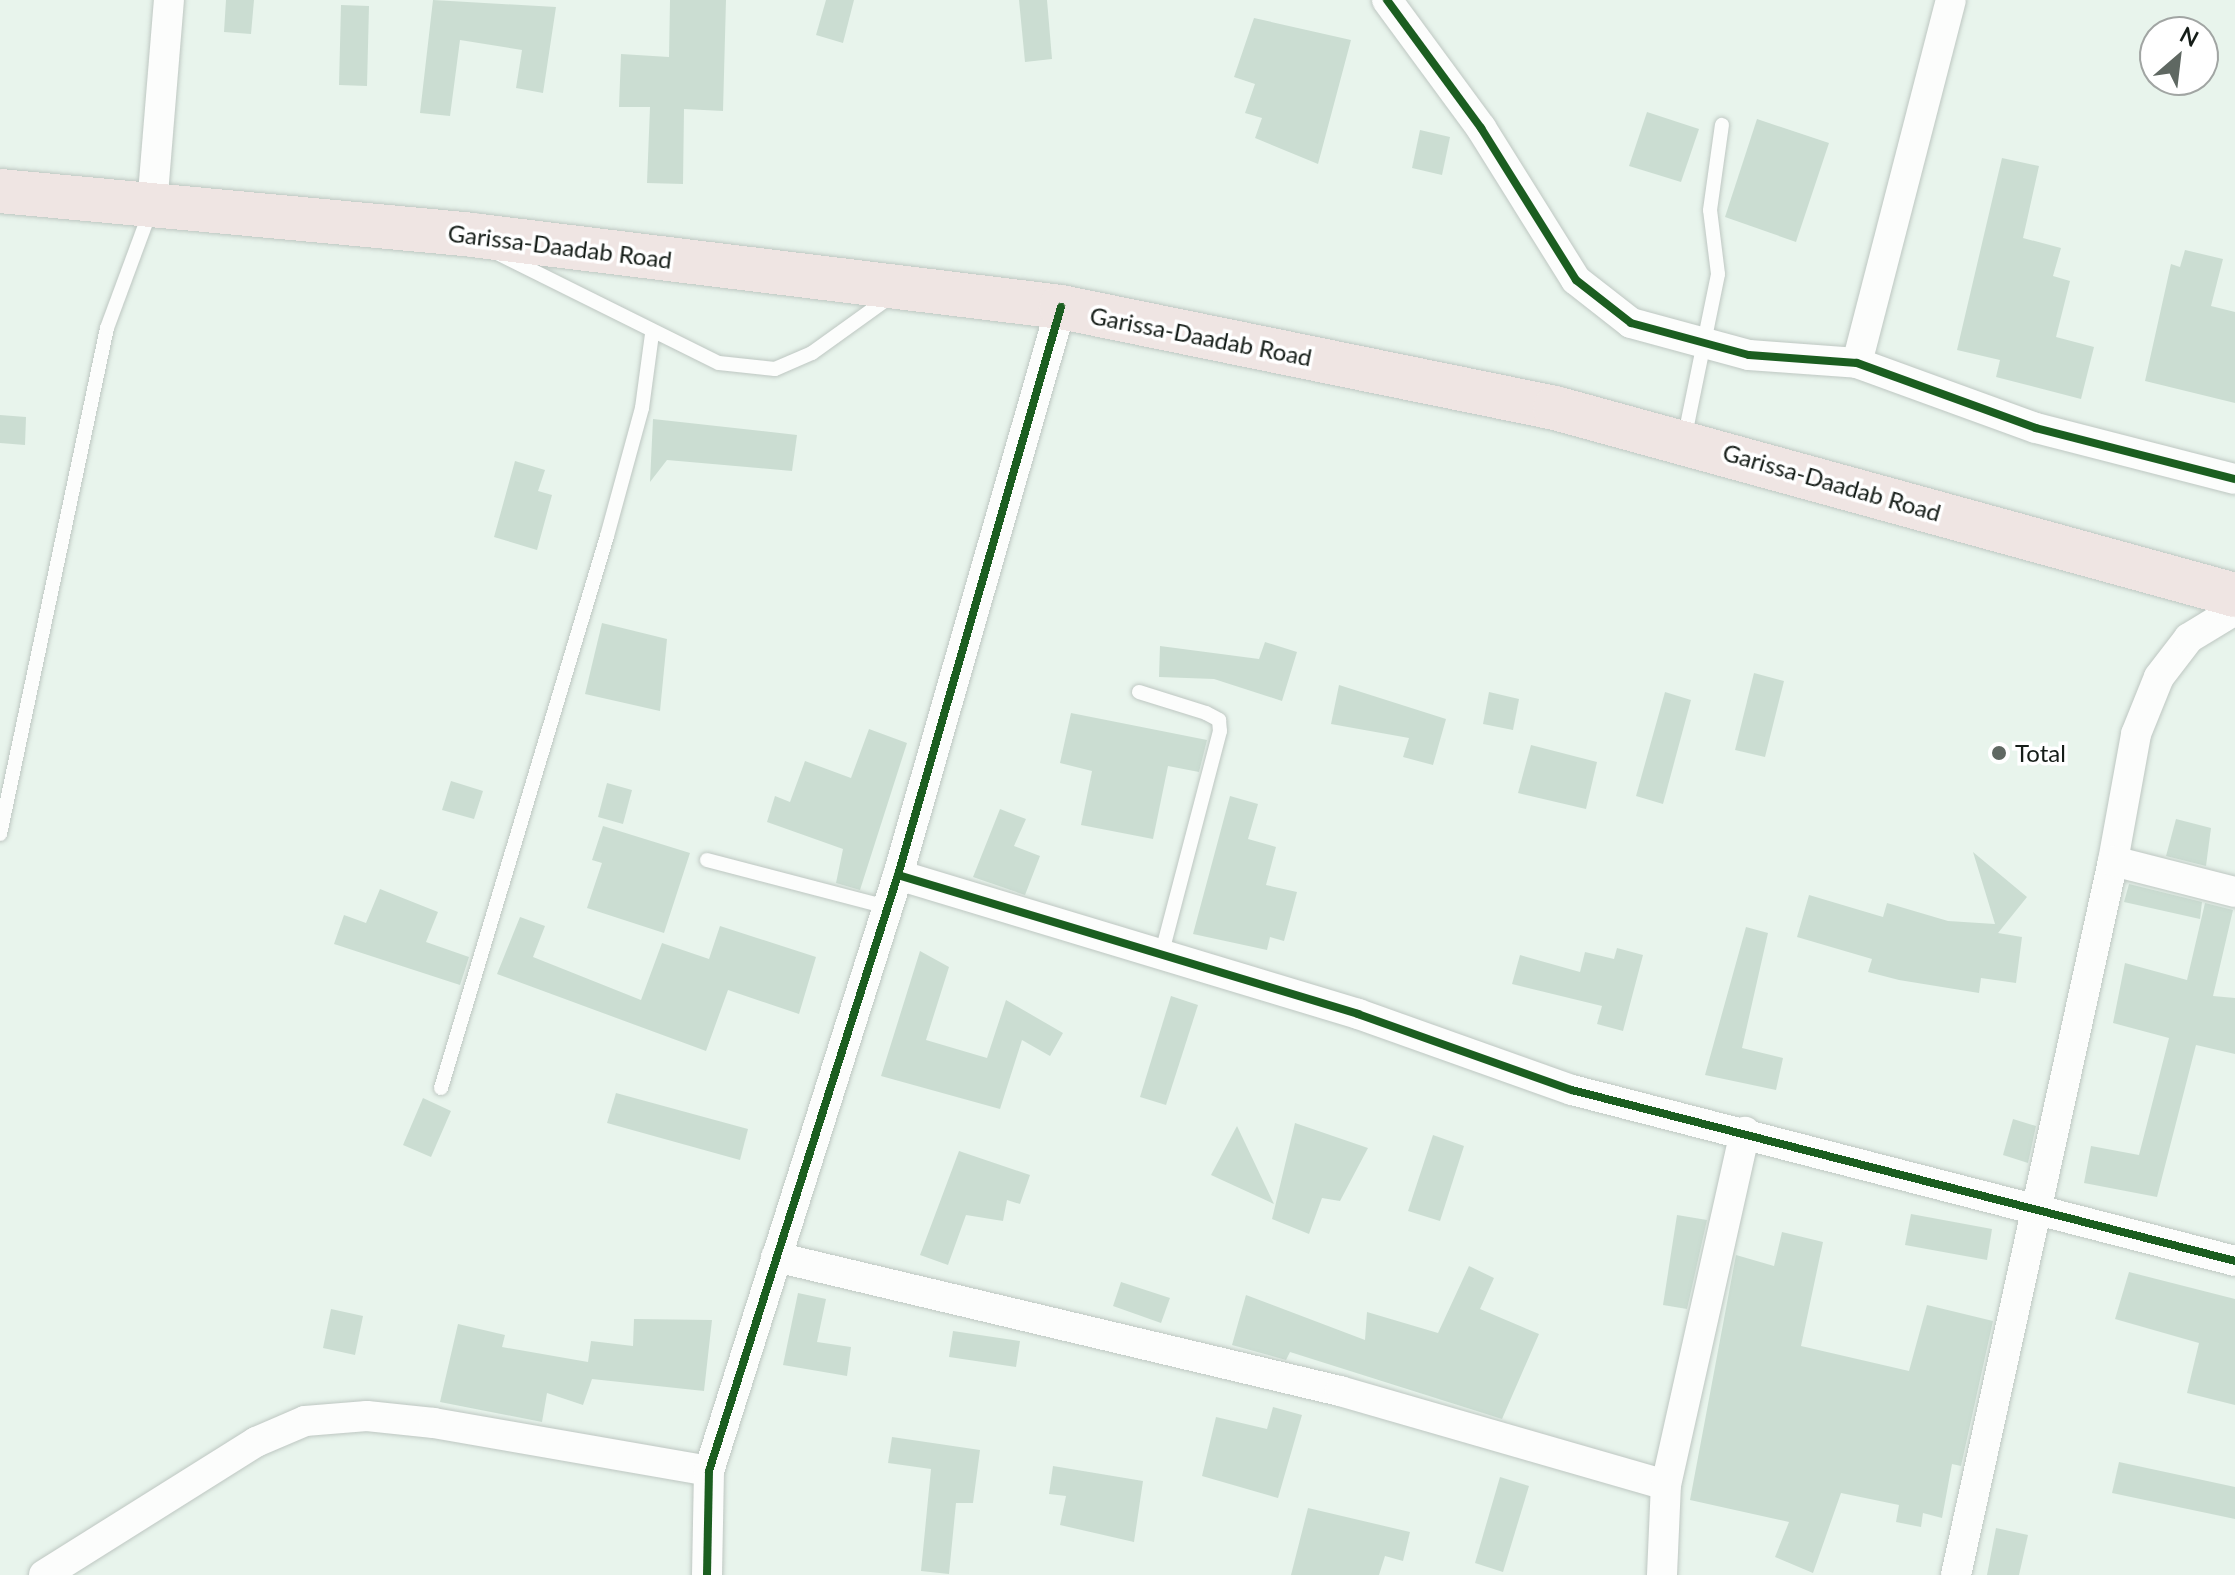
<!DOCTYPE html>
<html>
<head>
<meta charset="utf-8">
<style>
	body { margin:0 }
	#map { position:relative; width:2235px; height:1575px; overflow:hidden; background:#e8f4ec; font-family:Lato,sans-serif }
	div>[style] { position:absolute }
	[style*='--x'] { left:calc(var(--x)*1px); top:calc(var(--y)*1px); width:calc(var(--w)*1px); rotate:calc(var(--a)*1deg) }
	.building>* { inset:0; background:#cbddd2 }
	.roads { filter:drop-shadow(0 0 2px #bec7c2) drop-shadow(0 0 2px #bec7c2) }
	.lane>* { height:14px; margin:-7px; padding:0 7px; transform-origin:7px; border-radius:7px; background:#fcfdfc }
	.street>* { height:30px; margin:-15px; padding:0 15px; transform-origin:15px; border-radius:15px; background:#fcfdfc }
	.highway>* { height:44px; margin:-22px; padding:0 22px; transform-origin:22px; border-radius:22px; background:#efe5e3 }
	.cycleway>* { height:8px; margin:-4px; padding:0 4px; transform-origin:4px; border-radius:4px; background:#1b5e20 }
	.dots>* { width:22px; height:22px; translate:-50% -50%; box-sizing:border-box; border:4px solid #fff; border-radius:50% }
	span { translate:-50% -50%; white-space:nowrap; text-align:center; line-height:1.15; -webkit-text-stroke:7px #fff; paint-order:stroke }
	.street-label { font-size:24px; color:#151d18 }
	.poi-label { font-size:24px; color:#151d18 }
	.left { translate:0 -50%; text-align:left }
	.north { position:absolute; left:2139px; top:16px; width:80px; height:80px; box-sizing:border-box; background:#fff; border:2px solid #a1a5a3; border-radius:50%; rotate:28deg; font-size:22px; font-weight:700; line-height:32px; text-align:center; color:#151d18 }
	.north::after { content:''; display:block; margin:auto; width:28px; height:36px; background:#5f6862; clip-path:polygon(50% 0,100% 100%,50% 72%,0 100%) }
</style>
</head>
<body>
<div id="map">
	<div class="building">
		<div style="clip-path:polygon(226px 0,254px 0,251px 34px,224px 32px)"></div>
		<div style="clip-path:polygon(433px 0,556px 7px,543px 93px,516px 88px,522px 50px,460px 40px,450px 116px,420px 113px)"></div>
		<div style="clip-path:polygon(670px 0,726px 0,723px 111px,684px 109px,683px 184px,647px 183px,650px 107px,619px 107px,621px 54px,669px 57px)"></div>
		<div style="clip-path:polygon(826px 0,854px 0,843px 43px,816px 35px)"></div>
		<div style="clip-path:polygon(1019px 0,1047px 0,1052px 59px,1025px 62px)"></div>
		<div style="clip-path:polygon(341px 5px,369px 6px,367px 86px,339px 85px)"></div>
		<div style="clip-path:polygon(1254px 18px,1351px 40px,1318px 164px,1255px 138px,1262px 118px,1245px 113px,1255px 84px,1234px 77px)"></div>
		<div style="clip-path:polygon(1647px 112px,1699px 129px,1681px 182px,1629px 166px)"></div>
		<div style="clip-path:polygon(1757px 119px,1829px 143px,1796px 242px,1725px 217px)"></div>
		<div style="clip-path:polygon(1420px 130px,1450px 137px,1442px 175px,1412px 168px)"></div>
		<div style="clip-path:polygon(2002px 158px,2039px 166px,2023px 238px,2061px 248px,2053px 276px,2070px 281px,2056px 337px,2094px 347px,2081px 399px,1996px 377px,2000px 360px,1957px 350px)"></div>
		<div style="clip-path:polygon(2185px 250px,2223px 259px,2211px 306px,2235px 312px,2235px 403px,2145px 381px,2171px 264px,2180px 267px)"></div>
		<div style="clip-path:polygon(0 415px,26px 417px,25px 445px,0 443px)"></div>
		<div style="clip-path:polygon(653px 419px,797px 435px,792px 471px,667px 460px,650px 482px)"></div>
		<div style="clip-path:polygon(515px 461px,545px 470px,538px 491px,552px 495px,537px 550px,494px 537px)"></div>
		<div style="clip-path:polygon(602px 623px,667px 639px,660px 711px,585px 694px)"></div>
		<div style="clip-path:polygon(1265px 642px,1297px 652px,1282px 701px,1214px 679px,1159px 677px,1160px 646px,1259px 659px)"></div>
		<div style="clip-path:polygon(1754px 673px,1784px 681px,1765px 757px,1735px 750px)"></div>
		<div style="clip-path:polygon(1339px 685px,1446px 719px,1433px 765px,1403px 757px,1409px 738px,1331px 724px)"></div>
		<div style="clip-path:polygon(1489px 692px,1519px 699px,1513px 730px,1483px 724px)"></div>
		<div style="clip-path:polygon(1665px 692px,1691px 700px,1663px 804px,1636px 796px)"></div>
		<div style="clip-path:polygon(1071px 713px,1207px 740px,1199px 772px,1168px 766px,1153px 839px,1081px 825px,1092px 771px,1060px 763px)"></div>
		<div style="clip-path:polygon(869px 729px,907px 743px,860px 890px,836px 883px,843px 849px,767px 822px,775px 796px,790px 802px,805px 761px,851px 778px)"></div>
		<div style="clip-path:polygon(1531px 745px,1597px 762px,1586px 809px,1518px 793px)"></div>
		<div style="clip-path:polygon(451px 781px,483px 791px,474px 819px,442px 810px)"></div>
		<div style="clip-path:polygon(607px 783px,632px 790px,623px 824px,598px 817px)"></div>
		<div style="clip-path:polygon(1230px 796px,1258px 804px,1248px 839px,1276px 847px,1266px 885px,1297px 892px,1284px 941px,1270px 937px,1267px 950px,1193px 934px)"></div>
		<div style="clip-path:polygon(1000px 809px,1026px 819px,1014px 846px,1040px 856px,1025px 895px,973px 877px)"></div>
		<div style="clip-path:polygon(2176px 819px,2211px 828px,2206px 866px,2166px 856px)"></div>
		<div style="clip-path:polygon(603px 826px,690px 853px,664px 933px,587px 908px,602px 863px,592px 860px)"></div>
		<div style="clip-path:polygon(1973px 852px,2027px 897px,1998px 933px,2022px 937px,2016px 983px,1981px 978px,1979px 993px,1899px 980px,1868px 972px,1872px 959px,1797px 937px,1809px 895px,1883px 917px,1887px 903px,1948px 921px,1995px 924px)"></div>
		<div style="clip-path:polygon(2129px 884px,2202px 902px,2200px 919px,2124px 902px)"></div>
		<div style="clip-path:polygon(380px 889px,438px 912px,426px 942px,469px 957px,460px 985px,334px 944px,344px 915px,366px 923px)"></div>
		<div style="clip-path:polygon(2205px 903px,2233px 910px,2213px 996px,2235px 998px,2235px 1054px,2196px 1045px,2157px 1197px,2084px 1183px,2091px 1146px,2139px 1155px,2169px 1038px,2113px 1023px,2125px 963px,2187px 980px)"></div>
		<div style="clip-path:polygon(520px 917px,545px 926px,533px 957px,641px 1000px,662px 943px,709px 959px,720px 926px,816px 957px,799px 1014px,728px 990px,706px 1051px,497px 974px)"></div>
		<div style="clip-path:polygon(1746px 927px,1768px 933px,1742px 1048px,1783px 1058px,1776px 1090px,1705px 1075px)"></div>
		<div style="clip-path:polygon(1617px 948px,1643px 955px,1623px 1031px,1597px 1024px,1602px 1006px,1512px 984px,1520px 955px,1580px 972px,1585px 952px,1614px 959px)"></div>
		<div style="clip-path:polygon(920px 951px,949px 967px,926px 1040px,987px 1058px,1006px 1000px,1063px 1033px,1050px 1056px,1022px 1040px,1000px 1109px,881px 1076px)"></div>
		<div style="clip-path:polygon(1171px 996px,1198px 1005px,1166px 1105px,1140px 1097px)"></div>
		<div style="clip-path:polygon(616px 1093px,748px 1129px,740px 1160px,607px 1123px)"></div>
		<div style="clip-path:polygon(423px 1098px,451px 1111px,431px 1157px,403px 1145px)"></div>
		<div style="clip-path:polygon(2013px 1119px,2036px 1126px,2028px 1163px,2003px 1155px)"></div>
		<div style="clip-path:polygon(1295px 1123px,1368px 1148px,1340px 1201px,1322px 1198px,1309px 1234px,1272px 1219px)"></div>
		<div style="clip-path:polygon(1237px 1126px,1274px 1204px,1211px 1175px)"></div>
		<div style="clip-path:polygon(1433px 1135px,1464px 1146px,1440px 1221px,1408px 1211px)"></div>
		<div style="clip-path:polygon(959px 1151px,1030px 1175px,1020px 1204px,1007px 1200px,1003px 1221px,966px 1215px,948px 1265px,920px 1255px)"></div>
		<div style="clip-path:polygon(1911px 1214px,1992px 1229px,1987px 1260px,1905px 1245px)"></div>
		<div style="clip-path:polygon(1677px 1215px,1707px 1220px,1687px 1309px,1663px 1305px)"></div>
		<div style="clip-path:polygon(1782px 1232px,1823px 1242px,1801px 1346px,1909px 1371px,1927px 1305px,1993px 1321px,1961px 1466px,1952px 1464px,1942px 1518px,1923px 1513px,1921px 1527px,1896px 1522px,1899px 1505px,1841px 1493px,1813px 1573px,1775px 1557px,1789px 1522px,1690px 1500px,1736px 1255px,1774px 1266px)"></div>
		<div style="clip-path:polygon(1469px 1266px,1494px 1278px,1480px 1309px,1539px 1334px,1502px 1419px,1290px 1352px,1286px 1360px,1232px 1345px,1246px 1295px,1365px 1340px,1367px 1312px,1438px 1333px)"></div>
		<div style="clip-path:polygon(2129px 1272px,2235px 1299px,2235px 1405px,2187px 1393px,2199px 1343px,2115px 1319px)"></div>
		<div style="clip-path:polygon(1121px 1282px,1170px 1298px,1161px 1323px,1113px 1306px)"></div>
		<div style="clip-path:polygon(798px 1293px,826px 1299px,817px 1342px,851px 1347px,847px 1376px,783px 1365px)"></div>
		<div style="clip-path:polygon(331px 1309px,363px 1316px,355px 1355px,323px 1348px)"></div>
		<div style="clip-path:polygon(634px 1319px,712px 1320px,704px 1391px,592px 1379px,583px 1405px,547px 1393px,542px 1422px,440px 1402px,458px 1324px,505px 1335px,502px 1347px,588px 1362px,591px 1341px,633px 1346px)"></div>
		<div style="clip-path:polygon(953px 1331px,1020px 1341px,1016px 1367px,949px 1357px)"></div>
		<div style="clip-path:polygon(1273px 1407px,1302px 1415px,1278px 1498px,1202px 1476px,1216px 1417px,1267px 1429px)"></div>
		<div style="clip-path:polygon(892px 1437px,980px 1450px,973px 1503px,956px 1503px,949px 1574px,921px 1571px,931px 1469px,888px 1463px)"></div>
		<div style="clip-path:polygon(2119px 1462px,2235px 1487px,2235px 1519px,2112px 1493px)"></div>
		<div style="clip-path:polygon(1053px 1466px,1143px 1481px,1134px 1542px,1060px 1525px,1066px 1496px,1049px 1494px)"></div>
		<div style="clip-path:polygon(1500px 1477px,1529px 1486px,1503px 1572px,1475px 1563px)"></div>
		<div style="clip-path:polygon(1308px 1508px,1410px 1532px,1403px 1561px,1385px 1556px,1379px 1575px,1291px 1575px)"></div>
		<div style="clip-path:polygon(1996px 1528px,2028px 1535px,2019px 1575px,1987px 1575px)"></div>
	</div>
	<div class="roads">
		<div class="lane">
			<div style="--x:491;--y:250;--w:254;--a:26.4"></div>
			<div style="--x:719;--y:363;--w:56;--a:6.1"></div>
			<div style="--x:775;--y:369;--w:40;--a:-23.4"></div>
			<div style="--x:812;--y:353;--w:96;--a:-35.7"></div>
			<div style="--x:1684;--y:440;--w:169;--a:-78.4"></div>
			<div style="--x:1718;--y:274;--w:64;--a:-97.1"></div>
			<div style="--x:1710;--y:210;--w:86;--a:-82"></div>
			<div style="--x:1139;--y:692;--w:70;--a:17.4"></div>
			<div style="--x:1206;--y:713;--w:15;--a:28"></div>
			<div style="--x:1219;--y:720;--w:11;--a:85"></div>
			<div style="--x:1220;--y:731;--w:228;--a:104.7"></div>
			<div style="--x:0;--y:834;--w:517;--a:-78.06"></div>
			<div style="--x:107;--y:328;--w:127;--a:-69.7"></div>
			<div style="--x:707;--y:860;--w:187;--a:14.6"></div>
			<div style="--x:441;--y:1088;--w:576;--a:-73.26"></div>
			<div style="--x:607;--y:536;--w:133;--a:-74.7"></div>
			<div style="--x:642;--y:408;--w:75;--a:-82.3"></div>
		</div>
		<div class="street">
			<div style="--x:1387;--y:0;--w:159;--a:53.7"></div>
			<div style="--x:1481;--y:128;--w:179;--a:58"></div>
			<div style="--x:1576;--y:280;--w:70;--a:38"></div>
			<div style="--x:1631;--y:323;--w:122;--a:15.2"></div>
			<div style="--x:1749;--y:355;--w:108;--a:4.2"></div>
			<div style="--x:1857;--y:363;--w:190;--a:20"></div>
			<div style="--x:2036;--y:428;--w:205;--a:14.4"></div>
			<div style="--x:152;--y:206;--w:207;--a:-85.3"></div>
			<div style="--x:1857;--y:363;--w:375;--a:-75.5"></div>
			<div style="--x:2113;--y:861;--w:129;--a:-79.7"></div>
			<div style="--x:2136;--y:734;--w:61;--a:-68"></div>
			<div style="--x:2159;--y:677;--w:49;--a:-52.4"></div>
			<div style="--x:2189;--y:638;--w:54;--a:-31.3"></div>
			<div style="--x:898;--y:875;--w:481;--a:16.8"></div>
			<div style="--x:1358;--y:1014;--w:227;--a:19.6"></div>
			<div style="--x:1572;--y:1090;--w:685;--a:14.46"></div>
			<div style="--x:776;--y:1257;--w:580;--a:13.37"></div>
			<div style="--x:1340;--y:1391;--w:339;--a:16.1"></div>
			<div style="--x:44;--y:1575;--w:250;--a:-32.1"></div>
			<div style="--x:256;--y:1442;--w:53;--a:-23.2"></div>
			<div style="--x:305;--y:1421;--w:62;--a:-4.6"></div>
			<div style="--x:367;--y:1416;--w:67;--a:6"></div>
			<div style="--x:434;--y:1423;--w:279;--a:9.9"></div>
			<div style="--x:707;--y:1575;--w:104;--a:-88.9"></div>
			<div style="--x:709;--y:1471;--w:625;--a:-72.41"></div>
			<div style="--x:898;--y:875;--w:591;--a:-73.99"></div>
			<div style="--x:1662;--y:1575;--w:90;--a:-87.5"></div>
			<div style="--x:1666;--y:1485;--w:362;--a:-77.4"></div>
			<div style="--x:1956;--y:1575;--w:731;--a:-77.6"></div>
			<div style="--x:2113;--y:861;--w:126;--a:14.3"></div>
		</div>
		<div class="highway">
			<div style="--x:0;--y:191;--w:474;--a:5.3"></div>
			<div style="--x:472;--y:235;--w:593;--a:6.97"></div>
			<div style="--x:1061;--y:307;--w:504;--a:11.56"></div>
			<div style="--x:1555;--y:408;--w:705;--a:15.38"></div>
		</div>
	</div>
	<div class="cycleway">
		<div style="--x:1387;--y:0;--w:159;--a:53.7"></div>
		<div style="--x:1481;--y:128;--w:179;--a:58"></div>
		<div style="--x:1576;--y:280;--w:70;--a:38"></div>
		<div style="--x:1631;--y:323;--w:122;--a:15.2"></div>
		<div style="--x:1749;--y:355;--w:108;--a:4.2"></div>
		<div style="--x:1857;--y:363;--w:190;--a:20"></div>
		<div style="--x:2036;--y:428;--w:205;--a:14.4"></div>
		<div style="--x:898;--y:875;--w:481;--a:16.8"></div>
		<div style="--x:1358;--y:1014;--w:227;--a:19.6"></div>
		<div style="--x:1572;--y:1090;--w:685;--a:14.46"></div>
		<div style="--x:707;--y:1575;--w:104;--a:-88.9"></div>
		<div style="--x:709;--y:1471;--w:625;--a:-72.41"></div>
		<div style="--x:898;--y:875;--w:591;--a:-73.99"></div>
	</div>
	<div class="dots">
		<div style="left:1999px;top:753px;background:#5f6862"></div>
	</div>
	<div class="street-label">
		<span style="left:560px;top:246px;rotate:7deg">Garissa-Daadab Road</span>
		<span style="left:1201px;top:336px;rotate:11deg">Garissa-Daadab Road</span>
		<span style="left:1832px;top:482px;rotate:16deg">Garissa-Daadab Road</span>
	</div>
	<div class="poi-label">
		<span class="left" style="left:2015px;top:753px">Total</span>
	</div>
	<div class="north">N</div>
</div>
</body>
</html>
